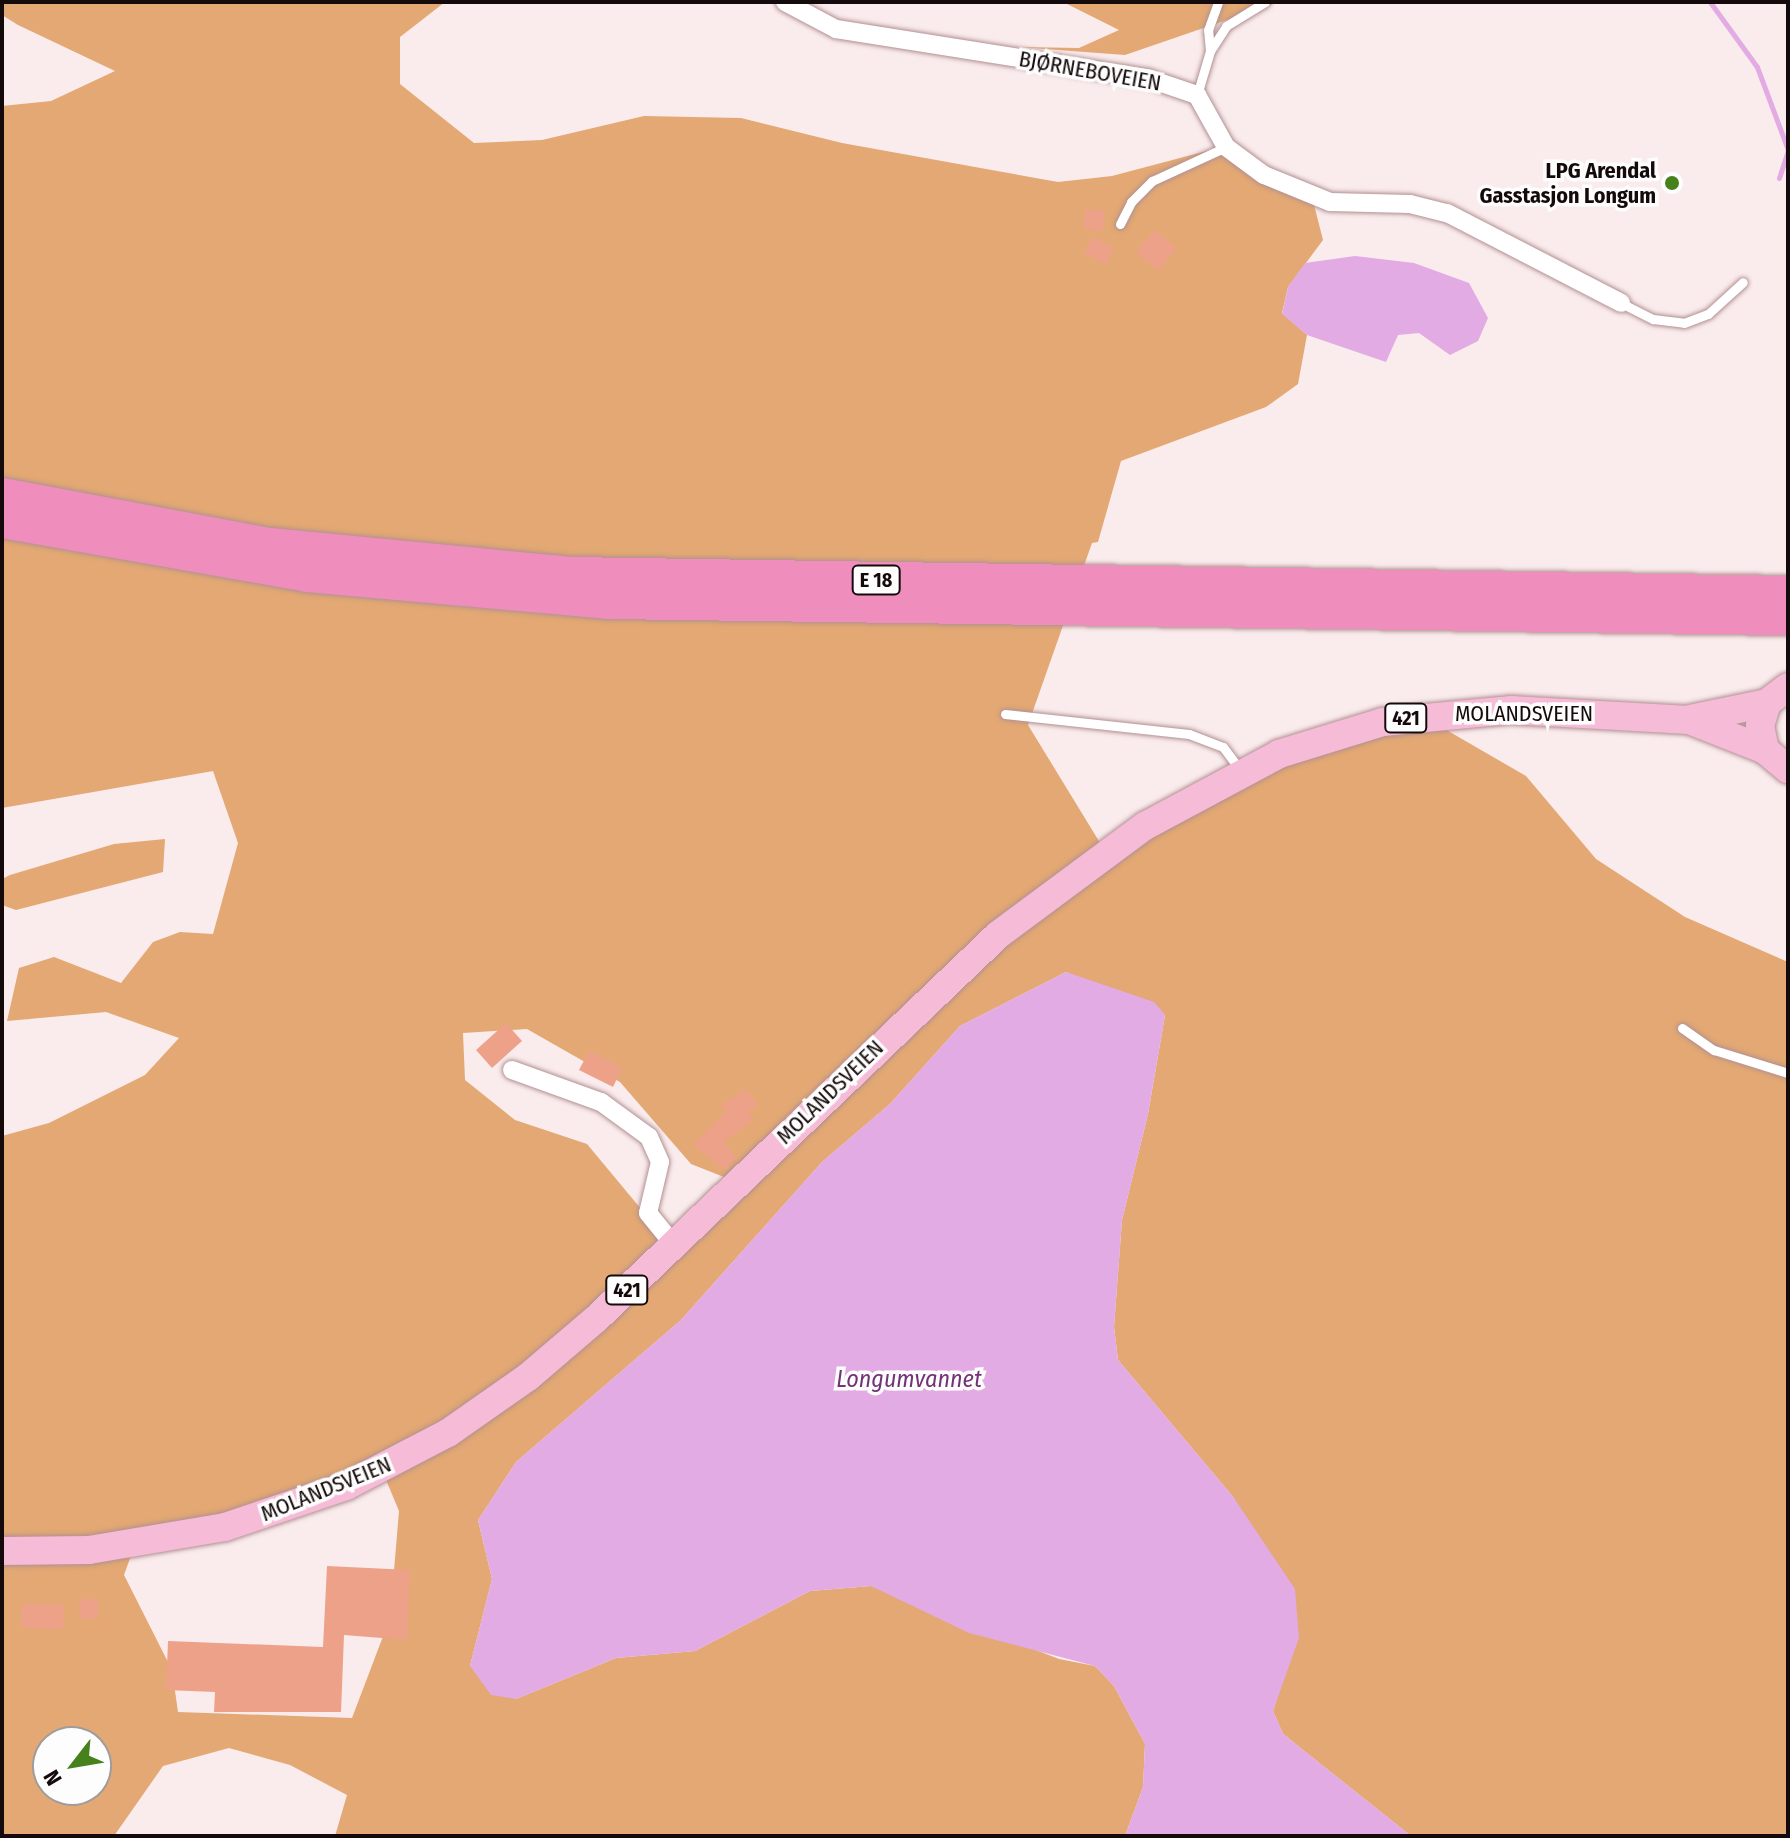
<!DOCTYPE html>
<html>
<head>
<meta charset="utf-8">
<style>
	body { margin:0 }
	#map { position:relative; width:1790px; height:1838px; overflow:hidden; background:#faebec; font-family:"Fira Sans Condensed",sans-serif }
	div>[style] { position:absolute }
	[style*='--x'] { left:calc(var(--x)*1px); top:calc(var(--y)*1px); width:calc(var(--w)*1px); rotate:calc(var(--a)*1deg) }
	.forest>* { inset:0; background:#e3a873 }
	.water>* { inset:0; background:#e2abe3 }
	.stream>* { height:5px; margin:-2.5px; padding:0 2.5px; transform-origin:2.5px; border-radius:2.5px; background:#e2abe3 }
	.building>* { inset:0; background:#eda189 }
	.roads { filter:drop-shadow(0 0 2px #b29092) drop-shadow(0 0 2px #b29092) }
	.lane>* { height:9px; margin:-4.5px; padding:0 4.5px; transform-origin:4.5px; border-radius:4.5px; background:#fff }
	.street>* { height:18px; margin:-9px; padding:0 9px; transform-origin:9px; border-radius:9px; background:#fff }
	.primary>* { height:28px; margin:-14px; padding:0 14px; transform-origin:14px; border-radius:14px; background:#f5bbd7 }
	.highway>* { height:32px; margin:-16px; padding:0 16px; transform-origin:16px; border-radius:16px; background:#ef8ebd }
	.dots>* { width:22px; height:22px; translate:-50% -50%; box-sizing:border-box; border:4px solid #fdfdfd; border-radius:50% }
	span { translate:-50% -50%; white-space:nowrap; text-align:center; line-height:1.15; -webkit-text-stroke:7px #fdfdfd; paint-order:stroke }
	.shield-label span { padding:2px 6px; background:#fdfdfd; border:2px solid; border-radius:6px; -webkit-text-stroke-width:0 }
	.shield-label { font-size:20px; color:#150a0b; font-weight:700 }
	.street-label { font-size:22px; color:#150a0b }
	.poi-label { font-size:22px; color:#150a0b; font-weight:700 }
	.right { translate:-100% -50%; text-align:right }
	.water-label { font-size:24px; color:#743377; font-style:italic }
	.frame { position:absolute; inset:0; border:4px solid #150a0b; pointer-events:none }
	.north { position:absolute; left:32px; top:1726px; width:80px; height:80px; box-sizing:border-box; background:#fdfdfd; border:2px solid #a09c9c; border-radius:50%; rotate:239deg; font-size:22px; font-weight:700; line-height:32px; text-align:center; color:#150a0b }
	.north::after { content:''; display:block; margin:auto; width:28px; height:36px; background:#47811b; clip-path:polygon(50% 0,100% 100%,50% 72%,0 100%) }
</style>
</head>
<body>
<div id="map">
	<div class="forest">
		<div style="clip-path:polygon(evenodd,2px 2px,445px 2px,400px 37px,400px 84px,474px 143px,542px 140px,644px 116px,741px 118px,842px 143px,1058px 182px,1112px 176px,1214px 149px,1311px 193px,1323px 240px,1288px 287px,1282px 313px,1307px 335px,1298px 384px,1266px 407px,1121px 461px,1098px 542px,1092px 543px,1028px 725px,1105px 851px,1241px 782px,1365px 729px,1443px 728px,1526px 776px,1596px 859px,1685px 917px,1788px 962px,1788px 1836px,1411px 1836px,1283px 1734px,1273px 1711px,1283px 1680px,1234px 1498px,1118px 1360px,1114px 1327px,1122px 1220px,1148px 1114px,1165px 1015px,1066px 972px,960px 1026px,890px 1104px,822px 1162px,681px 1320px,516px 1462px,478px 1520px,492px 1579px,470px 1666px,516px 1699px,616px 1658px,695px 1651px,810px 1591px,871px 1586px,1059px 1659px,1095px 1666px,1114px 1686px,1145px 1744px,1143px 1787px,1125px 1836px,335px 1836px,347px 1795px,290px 1765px,229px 1748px,163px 1766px,114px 1836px,2px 1836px,2px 1136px,49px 1123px,145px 1075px,179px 1038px,106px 1012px,7px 1021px,19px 968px,54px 957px,121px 983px,153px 942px,180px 932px,213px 934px,238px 843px,213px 771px,2px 808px,2px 106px,51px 101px,115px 71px,18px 25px,2px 15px,2px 2px,527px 1029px,620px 1082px,691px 1164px,729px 1179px,695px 1244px,656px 1227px,587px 1144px,515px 1120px,465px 1080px,463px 1033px,527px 1029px,2px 2px,384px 1475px,399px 1511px,390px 1618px,352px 1718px,178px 1712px,172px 1670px,124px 1575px,136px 1542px,384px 1475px,2px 2px,48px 1742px,96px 1742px,96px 1790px,48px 1790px,48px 1742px)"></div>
		<div style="clip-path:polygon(1063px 2px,1279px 2px,1125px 55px,1018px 47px,1079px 48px,1119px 30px)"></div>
		<div style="clip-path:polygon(165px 839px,163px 872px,16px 910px,2px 905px,2px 879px,10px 875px,114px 844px)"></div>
	</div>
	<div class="water">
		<div style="clip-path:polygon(1355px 256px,1414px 263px,1469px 283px,1488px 318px,1478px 341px,1450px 355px,1419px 333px,1398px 335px,1386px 362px,1307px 335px,1282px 314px,1288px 287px,1305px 263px)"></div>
		<div style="clip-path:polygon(1066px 972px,1154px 1002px,1165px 1015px,1148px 1114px,1122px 1220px,1114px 1327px,1118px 1360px,1234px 1498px,1295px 1589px,1299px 1638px,1273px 1711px,1283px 1734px,1411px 1836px,1125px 1836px,1143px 1787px,1145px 1744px,1114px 1686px,1095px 1666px,969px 1633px,871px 1586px,810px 1591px,695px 1651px,616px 1658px,516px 1699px,491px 1695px,470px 1666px,492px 1579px,478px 1520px,516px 1462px,681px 1320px,822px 1162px,890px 1104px,960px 1026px)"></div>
	</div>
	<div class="stream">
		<div style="--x:1710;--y:2;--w:80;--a:54.1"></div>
		<div style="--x:1757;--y:67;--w:89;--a:69.5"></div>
		<div style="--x:1779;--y:178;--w:28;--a:-72"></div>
	</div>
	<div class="building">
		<div style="clip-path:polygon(1085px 209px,1105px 211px,1103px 231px,1083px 229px)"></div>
		<div style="clip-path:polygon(1154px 230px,1177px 248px,1158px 271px,1136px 252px)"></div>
		<div style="clip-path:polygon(1093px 237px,1114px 247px,1106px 264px,1084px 254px)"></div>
		<div style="clip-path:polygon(506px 1023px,522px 1041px,492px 1068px,476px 1050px)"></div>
		<div style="clip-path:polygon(589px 1051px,622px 1068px,613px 1087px,579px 1070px)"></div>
		<div style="clip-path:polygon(747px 1090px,758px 1105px,748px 1113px,753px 1120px,724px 1142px,737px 1157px,725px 1170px,693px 1145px,726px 1111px,721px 1104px)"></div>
		<div style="clip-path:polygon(327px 1566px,410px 1570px,407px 1640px,344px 1635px,341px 1712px,214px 1712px,215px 1692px,166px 1690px,168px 1641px,323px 1647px)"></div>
		<div style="clip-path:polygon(80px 1599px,98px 1599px,98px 1619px,79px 1618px)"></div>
		<div style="clip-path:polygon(22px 1604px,64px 1605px,63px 1629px,21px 1628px)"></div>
	</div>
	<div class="roads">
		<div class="lane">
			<div style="--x:1210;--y:51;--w:21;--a:-95"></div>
			<div style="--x:1208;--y:30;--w:30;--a:-70"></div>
			<div style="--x:1197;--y:95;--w:46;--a:-73.5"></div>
			<div style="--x:1210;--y:51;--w:30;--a:-57"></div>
			<div style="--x:1226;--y:26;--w:46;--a:-31.6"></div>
			<div style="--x:1120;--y:224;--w:25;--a:-63"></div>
			<div style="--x:1131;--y:202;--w:30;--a:-45"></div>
			<div style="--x:1152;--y:181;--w:81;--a:-24.7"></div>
			<div style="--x:1621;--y:303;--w:36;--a:27"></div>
			<div style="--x:1653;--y:319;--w:31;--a:7"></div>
			<div style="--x:1684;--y:323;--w:26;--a:-21"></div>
			<div style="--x:1708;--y:314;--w:47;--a:-42.4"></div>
			<div style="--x:1005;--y:714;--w:185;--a:6.2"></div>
			<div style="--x:1189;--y:734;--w:36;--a:21"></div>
			<div style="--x:1223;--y:747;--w:30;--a:53"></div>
			<div style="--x:1682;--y:1028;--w:39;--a:35"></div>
			<div style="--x:1714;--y:1050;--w:77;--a:17.3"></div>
		</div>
		<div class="street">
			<div style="--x:785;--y:2;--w:58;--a:27.9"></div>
			<div style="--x:836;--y:29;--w:318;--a:9"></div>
			<div style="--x:1150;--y:79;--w:50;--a:18.8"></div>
			<div style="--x:1197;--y:95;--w:60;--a:60.9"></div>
			<div style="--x:1226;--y:147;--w:47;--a:36.4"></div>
			<div style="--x:1264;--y:175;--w:71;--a:22.2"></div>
			<div style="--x:1330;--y:202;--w:80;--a:1.4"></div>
			<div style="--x:1410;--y:204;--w:38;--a:14"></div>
			<div style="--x:1447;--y:213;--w:196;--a:27.3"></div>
			<div style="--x:512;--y:1070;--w:95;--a:19.8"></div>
			<div style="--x:601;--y:1102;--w:59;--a:36.1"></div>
			<div style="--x:649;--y:1137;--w:27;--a:66"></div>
			<div style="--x:660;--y:1162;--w:52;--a:103.2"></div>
			<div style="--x:648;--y:1213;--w:41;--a:50.9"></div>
		</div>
		<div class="primary">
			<div style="--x:1788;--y:687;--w:26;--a:143"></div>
			<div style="--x:1767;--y:703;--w:24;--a:107"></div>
			<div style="--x:1760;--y:726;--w:25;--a:78"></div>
			<div style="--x:1765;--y:750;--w:30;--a:40"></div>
			<div style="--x:1690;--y:719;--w:79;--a:-11.7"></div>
			<div style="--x:2;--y:1551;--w:87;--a:-0.7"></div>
			<div style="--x:89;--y:1550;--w:138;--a:-9.6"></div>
			<div style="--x:225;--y:1527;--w:128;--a:-18.7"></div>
			<div style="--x:346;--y:1486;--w:115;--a:-27.5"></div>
			<div style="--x:448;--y:1433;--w:98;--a:-35"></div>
			<div style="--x:528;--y:1377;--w:89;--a:-40.5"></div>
			<div style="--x:596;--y:1319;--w:556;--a:-43.69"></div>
			<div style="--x:998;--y:935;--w:183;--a:-36.6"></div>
			<div style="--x:1145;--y:826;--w:152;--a:-28.2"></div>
			<div style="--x:1279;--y:754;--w:109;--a:-17.1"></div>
			<div style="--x:1383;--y:722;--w:129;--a:-5.4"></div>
			<div style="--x:1511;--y:710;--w:178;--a:3.2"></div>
			<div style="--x:1689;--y:720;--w:82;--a:21.5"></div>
		</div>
		<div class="highway">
			<div style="--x:2;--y:494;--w:273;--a:10.6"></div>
			<div style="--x:270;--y:544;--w:300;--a:5.5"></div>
			<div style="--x:569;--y:573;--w:1219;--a:0.89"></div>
			<div style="--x:2;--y:522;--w:310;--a:10"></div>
			<div style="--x:307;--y:576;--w:302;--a:5.1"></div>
			<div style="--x:608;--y:603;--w:1180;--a:0.78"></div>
		</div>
	</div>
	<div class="dots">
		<div style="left:1672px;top:183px;background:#47811b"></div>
	</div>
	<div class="shield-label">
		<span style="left:876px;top:580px">E 18</span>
		<span style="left:1406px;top:718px">421</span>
		<span style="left:627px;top:1290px">421</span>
	</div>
	<div class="street-label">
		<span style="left:1090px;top:71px;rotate:10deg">BJØRNEBOVEIEN</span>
		<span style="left:1524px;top:714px">MOLANDSVEIEN</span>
		<span style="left:830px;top:1092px;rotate:-44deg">MOLANDSVEIEN</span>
		<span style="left:326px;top:1489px;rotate:-22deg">MOLANDSVEIEN</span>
	</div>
	<div class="poi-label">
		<span class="right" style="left:1656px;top:183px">LPG Arendal<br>Gasstasjon Longum</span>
	</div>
	<div class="water-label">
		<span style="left:909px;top:1380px">Longumvannet</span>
	</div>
	<div class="frame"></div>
	<div class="north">N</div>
</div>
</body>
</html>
